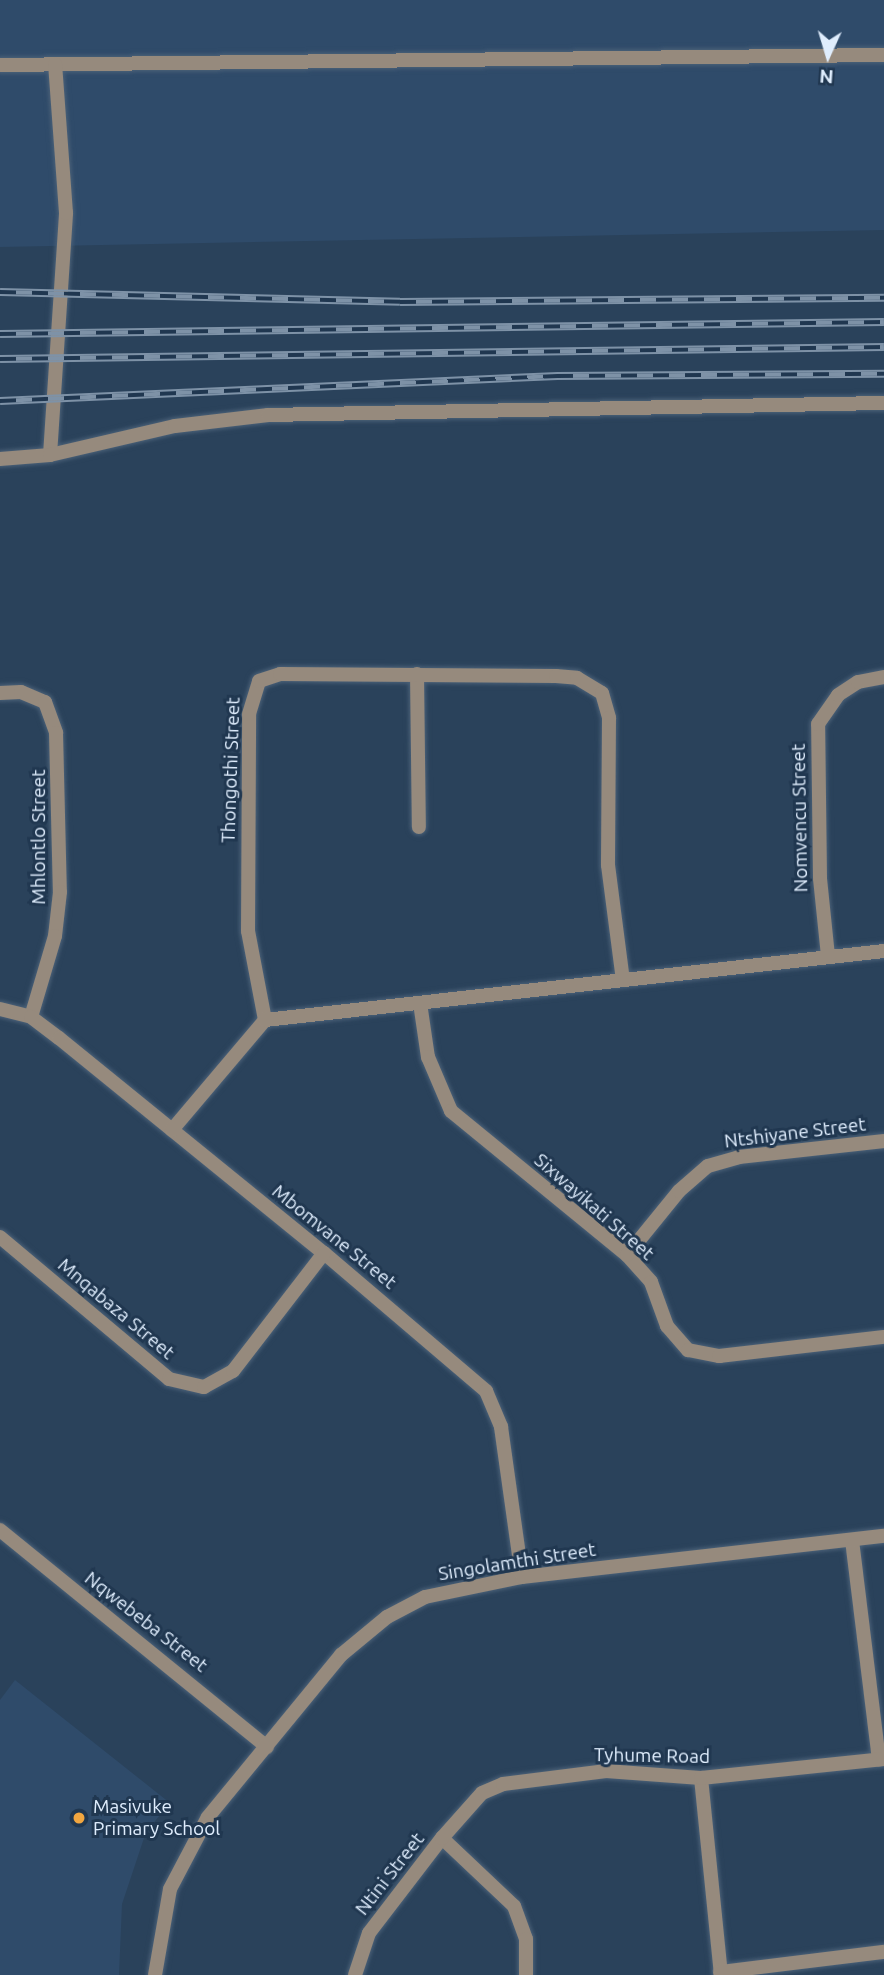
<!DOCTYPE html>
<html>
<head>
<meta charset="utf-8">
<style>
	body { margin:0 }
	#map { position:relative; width:884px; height:1975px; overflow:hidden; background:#2a425b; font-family:Ubuntu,sans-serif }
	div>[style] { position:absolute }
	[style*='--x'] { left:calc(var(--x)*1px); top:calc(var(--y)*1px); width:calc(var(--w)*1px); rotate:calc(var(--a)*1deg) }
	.built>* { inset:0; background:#2f4b6a }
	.roads { filter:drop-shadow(0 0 2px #4b6178) drop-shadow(0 0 2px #4b6178) }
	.street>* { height:14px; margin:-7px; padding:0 7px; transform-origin:7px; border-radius:7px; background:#968a7d }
	.rail>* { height:8px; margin-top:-4px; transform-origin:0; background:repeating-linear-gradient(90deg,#203750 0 16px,#7e92a7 0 32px); box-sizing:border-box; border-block:2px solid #7e92a7 }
	.dots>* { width:19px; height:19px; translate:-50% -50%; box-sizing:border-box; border:4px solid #203750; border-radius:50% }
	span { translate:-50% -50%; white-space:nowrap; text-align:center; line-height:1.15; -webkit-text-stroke:6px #203750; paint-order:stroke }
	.street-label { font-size:19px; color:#dfedfd }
	.poi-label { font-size:19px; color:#dfedfd }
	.left { translate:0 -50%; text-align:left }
	.north { position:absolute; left:793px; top:21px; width:70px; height:70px; -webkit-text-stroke:5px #203750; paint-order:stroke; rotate:184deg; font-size:19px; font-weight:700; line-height:28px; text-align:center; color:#dfedfd }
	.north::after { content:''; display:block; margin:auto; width:24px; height:32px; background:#dfedfd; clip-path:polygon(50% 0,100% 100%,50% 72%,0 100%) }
</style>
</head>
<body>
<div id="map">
	<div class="built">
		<div style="clip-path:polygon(0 0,884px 0,884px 230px,0 247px)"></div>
		<div style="clip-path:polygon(15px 1680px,170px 1803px,146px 1832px,122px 1904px,119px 1975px,0 1975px,0 1700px)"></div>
	</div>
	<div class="roads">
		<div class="street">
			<div style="--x:0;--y:65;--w:884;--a:-0.65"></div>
			<div style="--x:50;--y:455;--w:243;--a:-86.2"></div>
			<div style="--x:66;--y:213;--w:149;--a:-94.2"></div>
			<div style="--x:0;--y:459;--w:50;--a:-4.6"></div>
			<div style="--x:50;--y:455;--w:128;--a:-13.1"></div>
			<div style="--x:175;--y:426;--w:94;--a:-6.7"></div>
			<div style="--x:268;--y:415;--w:616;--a:-1.12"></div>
			<div style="--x:417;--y:674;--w:153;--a:89.3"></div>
			<div style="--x:0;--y:693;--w:21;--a:-3"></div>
			<div style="--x:21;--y:692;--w:26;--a:23"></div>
			<div style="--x:45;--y:702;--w:33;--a:70"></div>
			<div style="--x:56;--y:733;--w:159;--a:88.6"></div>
			<div style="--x:60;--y:892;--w:44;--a:96.5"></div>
			<div style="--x:55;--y:936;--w:84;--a:106.5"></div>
			<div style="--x:828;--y:956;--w:78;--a:-95.9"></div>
			<div style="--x:820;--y:878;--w:154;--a:-90.7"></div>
			<div style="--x:818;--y:724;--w:35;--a:-55"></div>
			<div style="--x:838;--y:695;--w:24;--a:-33"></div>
			<div style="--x:858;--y:682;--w:26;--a:-11"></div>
			<div style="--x:420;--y:1003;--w:55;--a:81.6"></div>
			<div style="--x:428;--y:1057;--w:59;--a:66.9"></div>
			<div style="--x:451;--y:1111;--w:227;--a:39.3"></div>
			<div style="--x:627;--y:1255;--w:36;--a:48"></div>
			<div style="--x:651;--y:1282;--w:47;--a:70"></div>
			<div style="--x:667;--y:1326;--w:32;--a:49"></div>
			<div style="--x:688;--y:1350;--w:32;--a:11"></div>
			<div style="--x:719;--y:1356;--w:166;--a:-6.6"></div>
			<div style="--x:0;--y:1009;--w:32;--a:14"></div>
			<div style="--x:31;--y:1017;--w:35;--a:37"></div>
			<div style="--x:59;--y:1038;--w:341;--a:39.1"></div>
			<div style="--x:324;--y:1253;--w:213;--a:40.4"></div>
			<div style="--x:486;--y:1391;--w:39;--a:67"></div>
			<div style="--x:501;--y:1427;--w:151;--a:82"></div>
			<div style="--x:265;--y:1020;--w:91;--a:-100.8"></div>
			<div style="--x:248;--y:931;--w:217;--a:-89.7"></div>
			<div style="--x:249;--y:714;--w:34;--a:-73"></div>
			<div style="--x:259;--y:681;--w:22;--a:-18"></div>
			<div style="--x:280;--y:674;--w:276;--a:0.4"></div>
			<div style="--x:556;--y:676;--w:21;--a:5"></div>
			<div style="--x:577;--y:678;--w:29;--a:31"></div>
			<div style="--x:602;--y:693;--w:26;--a:74"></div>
			<div style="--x:609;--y:718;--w:147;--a:90.4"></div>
			<div style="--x:608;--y:865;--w:116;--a:82.6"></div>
			<div style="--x:172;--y:1130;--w:144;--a:-49.8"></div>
			<div style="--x:265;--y:1020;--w:623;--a:-6.36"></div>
			<div style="--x:0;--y:1237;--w:221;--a:40"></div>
			<div style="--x:169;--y:1379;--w:36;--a:13"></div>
			<div style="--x:204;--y:1387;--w:33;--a:-29"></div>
			<div style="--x:233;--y:1371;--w:149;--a:-52.4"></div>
			<div style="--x:627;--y:1255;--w:82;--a:-50.9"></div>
			<div style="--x:679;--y:1191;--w:38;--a:-41"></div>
			<div style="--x:708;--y:1166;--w:32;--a:-16"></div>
			<div style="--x:739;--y:1157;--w:146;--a:-6.3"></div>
			<div style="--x:0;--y:1530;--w:344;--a:39.1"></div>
			<div style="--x:852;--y:1540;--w:221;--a:83"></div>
			<div style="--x:701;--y:1778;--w:198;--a:84.2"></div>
			<div style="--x:442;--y:1838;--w:99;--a:43.4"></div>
			<div style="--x:514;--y:1906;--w:35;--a:70"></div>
			<div style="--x:526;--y:1939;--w:36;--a:90"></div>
			<div style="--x:720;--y:1972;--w:165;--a:-7"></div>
			<div style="--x:155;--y:1975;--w:87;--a:-80.1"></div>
			<div style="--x:170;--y:1889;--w:81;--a:-62.2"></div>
			<div style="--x:208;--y:1817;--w:210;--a:-50.6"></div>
			<div style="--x:341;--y:1655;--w:60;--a:-39.6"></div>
			<div style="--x:387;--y:1617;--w:43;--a:-27.8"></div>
			<div style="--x:425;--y:1597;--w:99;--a:-11.7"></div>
			<div style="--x:522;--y:1577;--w:364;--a:-6.5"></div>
			<div style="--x:355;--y:1975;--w:44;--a:-71.6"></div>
			<div style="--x:369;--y:1933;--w:120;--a:-52.5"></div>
			<div style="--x:442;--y:1838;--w:60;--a:-48.4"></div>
			<div style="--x:482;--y:1793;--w:23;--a:-23"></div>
			<div style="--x:503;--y:1784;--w:104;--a:-7.2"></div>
			<div style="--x:606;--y:1771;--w:95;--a:4.2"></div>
			<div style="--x:701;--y:1778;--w:184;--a:-5.9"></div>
		</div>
	</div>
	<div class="rail">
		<div style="--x:0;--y:292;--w:400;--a:1.4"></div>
		<div style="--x:400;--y:302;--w:484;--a:-0.5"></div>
		<div style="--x:0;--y:334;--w:884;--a:-0.78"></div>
		<div style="--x:0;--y:359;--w:884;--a:-0.78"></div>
		<div style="--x:0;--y:401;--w:558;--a:-2.57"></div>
		<div style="--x:557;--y:376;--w:327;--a:-0.4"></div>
	</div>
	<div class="dots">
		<div style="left:79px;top:1818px;background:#f1a640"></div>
	</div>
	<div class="street-label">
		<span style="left:231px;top:770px;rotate:-88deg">Thongothi Street</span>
		<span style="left:800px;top:818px;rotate:-91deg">Nomvencu Street</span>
		<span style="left:39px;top:837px;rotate:-90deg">Mhlontlo Street</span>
		<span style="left:795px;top:1133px;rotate:-7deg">Ntshiyane Street</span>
		<span style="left:594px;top:1207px;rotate:41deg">Sixwayikati Street</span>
		<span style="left:334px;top:1237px;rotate:39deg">Mbomvane Street</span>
		<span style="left:116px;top:1309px;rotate:40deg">Mnqabaza Street</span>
		<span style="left:517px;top:1562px;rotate:-9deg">Singolamthi Street</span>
		<span style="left:146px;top:1622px;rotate:38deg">Nqwebeba Street</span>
		<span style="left:652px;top:1756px;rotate:1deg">Tyhume Road</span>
		<span style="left:390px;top:1874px;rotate:-52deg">Ntini Street</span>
	</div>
	<div class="poi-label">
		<span class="left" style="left:93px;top:1818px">Masivuke<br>Primary School</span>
	</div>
	<div class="north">N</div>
</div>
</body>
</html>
